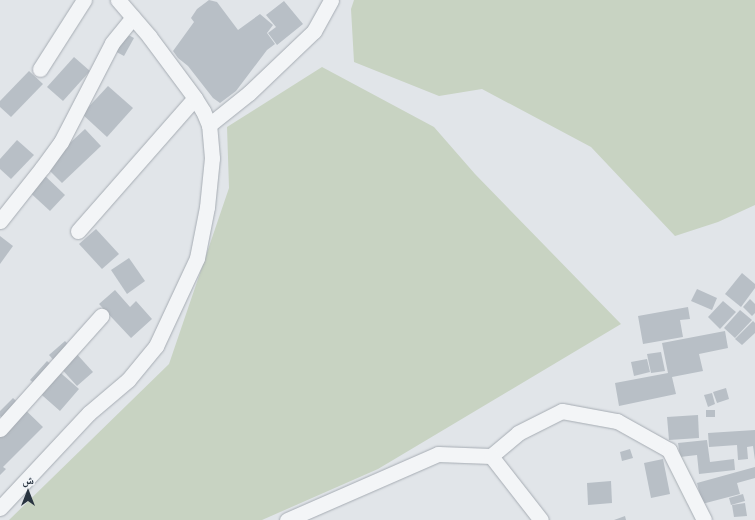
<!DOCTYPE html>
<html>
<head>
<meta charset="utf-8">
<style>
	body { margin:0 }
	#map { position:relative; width:755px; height:520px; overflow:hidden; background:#e1e5e9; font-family:"Public Sans","Noto Naskh Arabic",sans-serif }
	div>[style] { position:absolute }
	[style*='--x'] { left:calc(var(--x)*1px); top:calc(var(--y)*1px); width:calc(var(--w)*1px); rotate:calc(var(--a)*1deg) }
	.green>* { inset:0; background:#c8d3c2 }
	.building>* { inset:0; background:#b8bfc6 }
	.roads { filter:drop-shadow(0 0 1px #a6acb3) drop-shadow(0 0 1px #a6acb3) }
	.minor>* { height:15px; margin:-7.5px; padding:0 7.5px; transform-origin:7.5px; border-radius:7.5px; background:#f3f5f7 }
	span { translate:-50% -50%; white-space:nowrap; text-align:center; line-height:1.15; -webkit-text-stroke:4px #f0f3f7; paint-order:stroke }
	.north { position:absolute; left:8px; top:472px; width:40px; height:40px; -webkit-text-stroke:3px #f0f3f7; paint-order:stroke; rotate:0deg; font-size:11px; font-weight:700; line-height:16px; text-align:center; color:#293440 }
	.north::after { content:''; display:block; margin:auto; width:14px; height:18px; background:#293440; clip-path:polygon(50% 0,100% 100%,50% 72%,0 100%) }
</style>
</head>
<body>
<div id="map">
	<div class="green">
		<div style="clip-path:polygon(354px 0,755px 0,755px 205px,718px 222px,675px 236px,591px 147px,482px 89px,439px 96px,354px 62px,351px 9px)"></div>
		<div style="clip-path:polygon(322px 67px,434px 127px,475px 174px,621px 324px,378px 469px,262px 520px,9px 520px,169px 364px,229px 188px,227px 127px)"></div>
	</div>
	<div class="building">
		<div style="clip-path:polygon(209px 0,217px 2px,238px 30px,260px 14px,273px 25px,267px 33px,275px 44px,267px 50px,236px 91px,220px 103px,213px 98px,188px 66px,178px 58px,173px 51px,194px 22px,191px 18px,197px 9px)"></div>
		<div style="clip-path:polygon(284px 1px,303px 24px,277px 45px,268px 33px,276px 27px,266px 15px)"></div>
		<div style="clip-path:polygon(119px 30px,134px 38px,124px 56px,109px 48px)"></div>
		<div style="clip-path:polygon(74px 57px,90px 71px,63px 101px,47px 87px)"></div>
		<div style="clip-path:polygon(29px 71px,43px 84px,11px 117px,0 107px,0 101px)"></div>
		<div style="clip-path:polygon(108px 86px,133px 108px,107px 137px,82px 114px)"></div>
		<div style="clip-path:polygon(85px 129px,101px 146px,62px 183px,45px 166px)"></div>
		<div style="clip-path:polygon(17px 140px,34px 155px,11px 179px,0 169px,0 159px)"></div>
		<div style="clip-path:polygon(40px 171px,65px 195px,50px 211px,25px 188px)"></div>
		<div style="clip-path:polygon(96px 229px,119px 254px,102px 269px,79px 244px)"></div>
		<div style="clip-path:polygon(0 236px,13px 246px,0 264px)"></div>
		<div style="clip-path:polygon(129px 258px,145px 281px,127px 294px,111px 270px)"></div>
		<div style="clip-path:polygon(742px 273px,755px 284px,755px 288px,741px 307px,725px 294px)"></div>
		<div style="clip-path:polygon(697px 289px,717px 298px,712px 310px,691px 301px)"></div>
		<div style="clip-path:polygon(115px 290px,130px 307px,136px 301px,152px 319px,131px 338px,99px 304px)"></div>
		<div style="clip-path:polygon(750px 299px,755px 304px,755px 313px,752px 316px,743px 307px)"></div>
		<div style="clip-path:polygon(723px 301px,736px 312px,720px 329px,708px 317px)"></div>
		<div style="clip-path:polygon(688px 307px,690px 319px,680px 320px,683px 337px,643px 344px,638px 316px)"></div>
		<div style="clip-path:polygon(740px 310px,752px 320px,735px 338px,724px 328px)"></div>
		<div style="clip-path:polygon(753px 321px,755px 323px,755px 333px,742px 345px,735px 339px)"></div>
		<div style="clip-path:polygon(725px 331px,728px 348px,699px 354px,703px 371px,672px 377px,676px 394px,619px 406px,615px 383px,668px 373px,662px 343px)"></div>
		<div style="clip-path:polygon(65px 341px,93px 372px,77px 386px,49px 355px)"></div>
		<div style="clip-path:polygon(661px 352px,665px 371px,651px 373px,647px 354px)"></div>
		<div style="clip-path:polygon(647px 359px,650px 372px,634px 376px,631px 362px)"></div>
		<div style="clip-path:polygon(47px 361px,79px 389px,60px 411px,35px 389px,38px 386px,30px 380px)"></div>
		<div style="clip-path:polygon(726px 388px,729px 399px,717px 403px,713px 392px)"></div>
		<div style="clip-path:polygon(712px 393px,715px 404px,708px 407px,704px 395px)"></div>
		<div style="clip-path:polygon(13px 398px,43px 427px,3px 467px,6px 469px,0 475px,0 426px,5px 421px,0 416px,0 411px)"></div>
		<div style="clip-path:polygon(706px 410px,715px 410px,715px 417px,706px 417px)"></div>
		<div style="clip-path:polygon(698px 415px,699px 438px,669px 440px,667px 417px)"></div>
		<div style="clip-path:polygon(755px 430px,755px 460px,753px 446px,747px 447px,748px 459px,738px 460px,737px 445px,709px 447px,708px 433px)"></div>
		<div style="clip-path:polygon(707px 440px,710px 462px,734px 459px,735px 470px,699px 474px,697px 455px,680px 457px,678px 443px)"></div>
		<div style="clip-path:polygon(630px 449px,633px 458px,622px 461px,620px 452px)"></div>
		<div style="clip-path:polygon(663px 459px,670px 494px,651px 498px,644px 463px)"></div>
		<div style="clip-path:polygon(755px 467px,755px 478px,737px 483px,740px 494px,702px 504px,697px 483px)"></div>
		<div style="clip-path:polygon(611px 481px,612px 503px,588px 505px,587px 483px)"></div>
		<div style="clip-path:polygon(743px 494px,745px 501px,731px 505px,729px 498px)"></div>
		<div style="clip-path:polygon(745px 503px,747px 516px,734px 517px,732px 505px)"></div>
		<div style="clip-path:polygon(625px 516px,626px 520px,614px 520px)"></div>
	</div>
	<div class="roads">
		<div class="minor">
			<div style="--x:40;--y:69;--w:82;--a:-57.5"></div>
			<div style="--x:209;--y:125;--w:51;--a:-38.7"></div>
			<div style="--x:249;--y:93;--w:90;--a:-43.6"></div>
			<div style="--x:314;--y:31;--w:35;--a:-61"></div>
			<div style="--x:0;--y:221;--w:68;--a:-51.6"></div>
			<div style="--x:42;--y:168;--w:32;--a:-54"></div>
			<div style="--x:61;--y:142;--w:111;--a:-62.7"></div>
			<div style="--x:112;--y:43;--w:33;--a:-51"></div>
			<div style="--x:78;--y:231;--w:177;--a:-48.7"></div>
			<div style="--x:0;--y:429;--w:152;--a:-48.2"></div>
			<div style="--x:491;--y:456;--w:35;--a:-40"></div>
			<div style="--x:518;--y:433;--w:49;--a:-26.6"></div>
			<div style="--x:562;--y:411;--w:56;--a:10.3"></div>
			<div style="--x:617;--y:421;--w:60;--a:29.1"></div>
			<div style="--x:669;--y:450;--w:78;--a:63.4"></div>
			<div style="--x:0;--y:508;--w:130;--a:-46.9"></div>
			<div style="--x:89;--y:413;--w:51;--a:-40.2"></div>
			<div style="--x:128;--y:380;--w:44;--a:-50.5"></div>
			<div style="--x:156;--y:346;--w:97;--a:-65"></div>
			<div style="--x:197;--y:258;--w:52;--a:-78.9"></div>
			<div style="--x:207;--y:207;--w:49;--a:-84.2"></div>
			<div style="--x:212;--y:158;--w:33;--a:-95"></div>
			<div style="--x:209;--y:125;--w:15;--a:-113"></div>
			<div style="--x:203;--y:111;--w:15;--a:-122"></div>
			<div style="--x:195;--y:98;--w:77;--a:-126.6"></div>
			<div style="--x:149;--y:36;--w:48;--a:-130.7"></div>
			<div style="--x:287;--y:520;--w:165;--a:-23.6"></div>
			<div style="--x:438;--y:454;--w:53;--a:2.2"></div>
			<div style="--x:491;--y:456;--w:81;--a:52"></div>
		</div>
	</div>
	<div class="north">ش</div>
</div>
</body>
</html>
